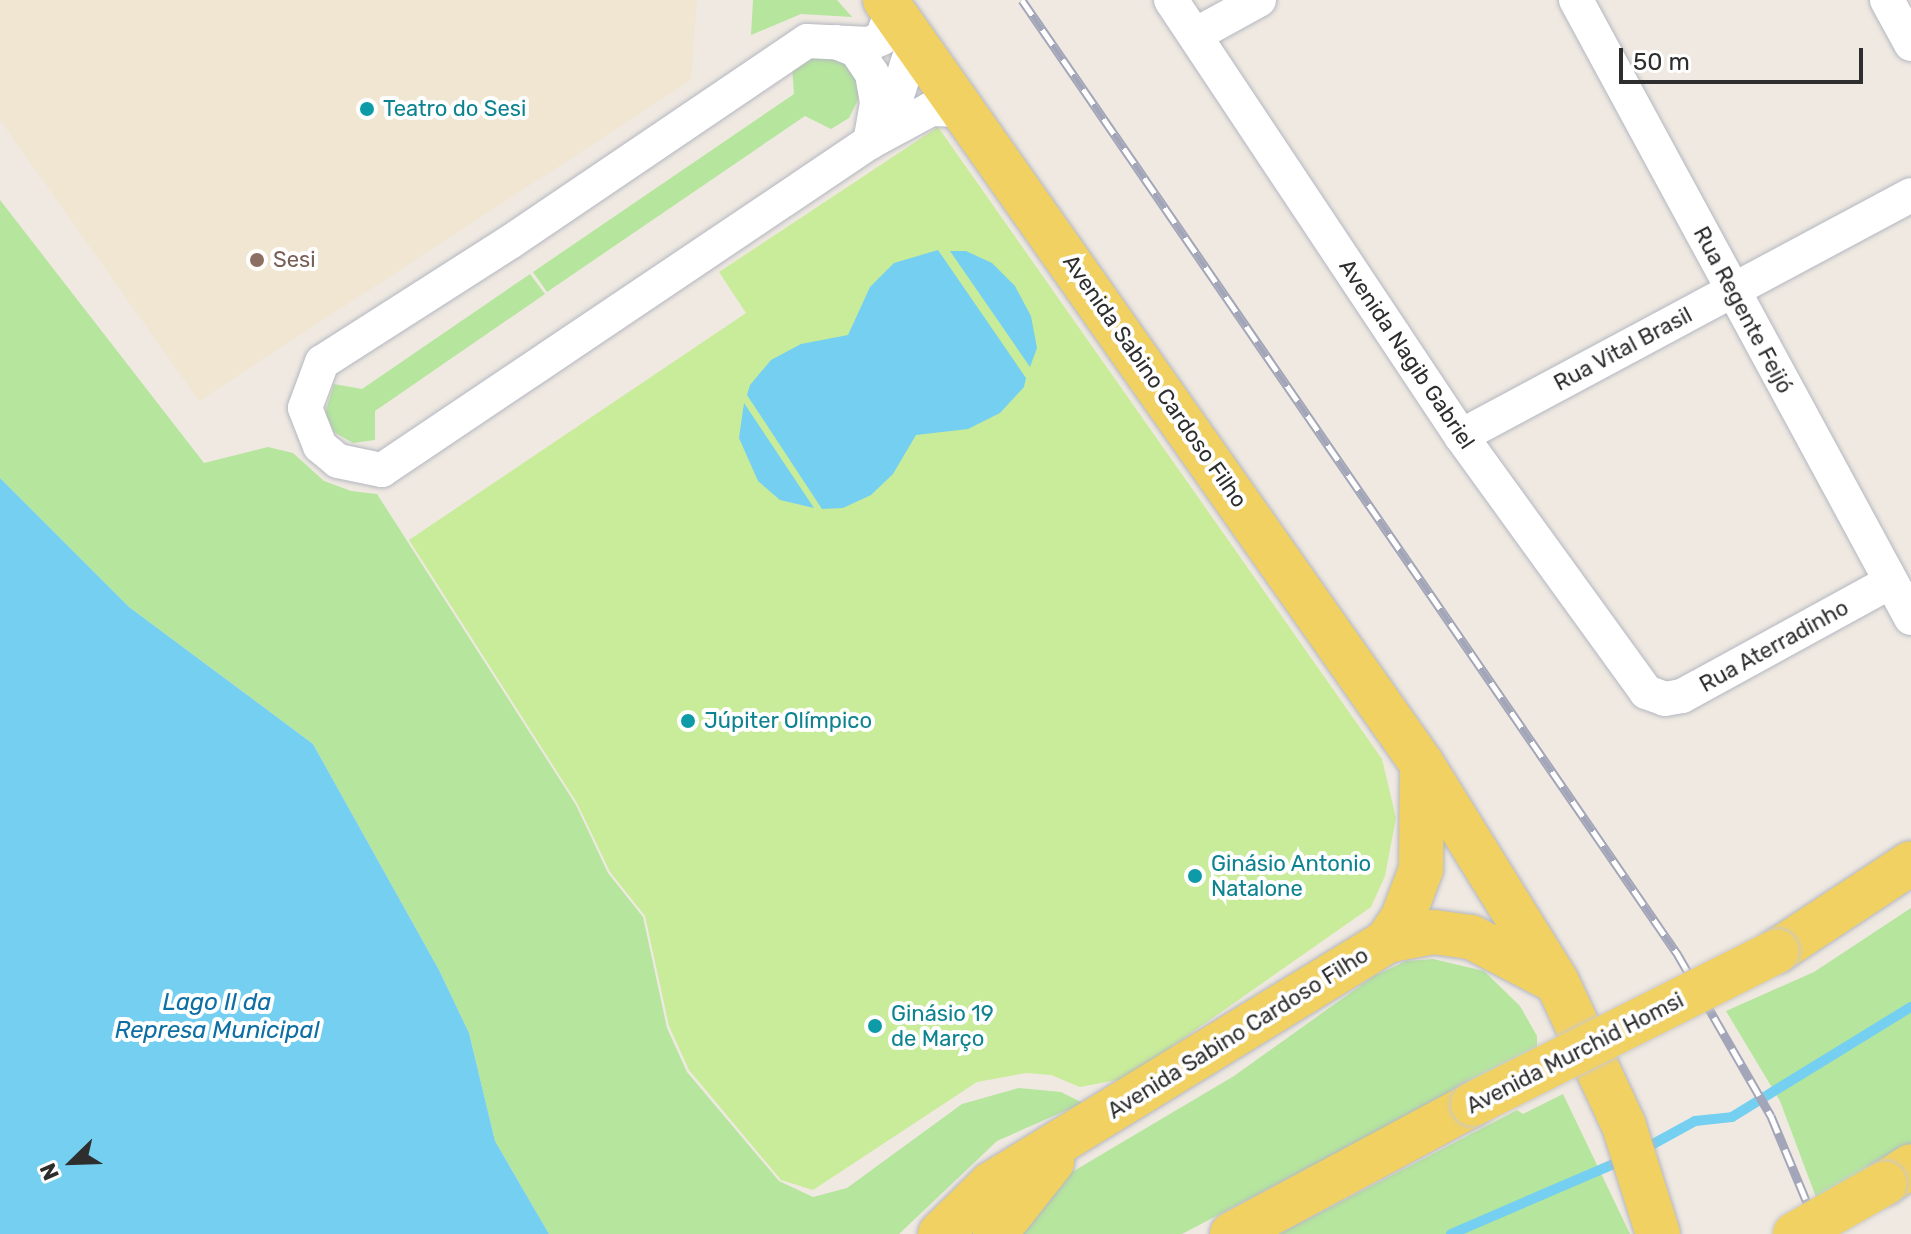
<!DOCTYPE html>
<html>
<head>
<meta charset="utf-8">
<style>
	body { margin:0 }
	#map { position:relative; width:1911px; height:1234px; overflow:hidden; background:#efe9e1; font-family:Rubik,sans-serif }
	div>[style] { position:absolute }
	[style*='--x'] { left:calc(var(--x)*1px); top:calc(var(--y)*1px); width:calc(var(--w)*1px); rotate:calc(var(--a)*1deg) }
	.education>* { inset:0; background:#f0e6d1 }
	.green>* { inset:0; background:#b6e59e }
	.pitch>* { inset:0; background:#c9ec9a }
	.water>* { inset:0; background:#75cff0 }
	.stream>* { height:10px; margin:-5px; padding:0 5px; transform-origin:5px; border-radius:5px; background:#75cff0 }
	.roads { filter:drop-shadow(0 0 2px #b4b7c1) drop-shadow(0 0 2px #b4b7c1) }
	.minor>* { height:34px; margin:-17px; padding:0 17px; transform-origin:17px; border-radius:17px; background:#fff }
	.major>* { height:44px; margin:-22px; padding:0 22px; transform-origin:22px; border-radius:22px; background:#f2d163 }
	.rail>* { height:9px; margin-top:-4.5px; transform-origin:0; background:repeating-linear-gradient(90deg,#fff 0 18px,#a3a6b8 0 36px); box-sizing:border-box; border-block:2px solid #a3a6b8 }
	.bridges { filter:drop-shadow(0 0 2px #c9c9c9) drop-shadow(0 0 2px #c9c9c9) }
	.major-bridge>* { height:44px; margin:-22px; padding:0 22px; transform-origin:22px; border-radius:22px; background:#f2d163 }
	.dots>* { width:22px; height:22px; translate:-50% -50%; box-sizing:border-box; border:4px solid #fff; border-radius:50% }
	span { translate:-50% -50%; white-space:nowrap; text-align:center; line-height:1.15; -webkit-text-stroke:8px #fff; paint-order:stroke }
	.culture-label { font-size:22px; color:#0d838f }
	.left { translate:0 -50%; text-align:left }
	.education-label { font-size:22px; color:#785e54 }
	.street-label { font-size:22px; color:#2e2e2e }
	.water-label { font-size:24px; color:#0d6fa3; font-style:italic }
	.north { position:absolute; left:32px; top:1122px; width:80px; height:80px; -webkit-text-stroke:6px #fff; paint-order:stroke; rotate:247deg; font-size:22px; font-weight:700; line-height:32px; text-align:center; color:#2e2e2e }
	.north::after { content:''; display:block; margin:auto; width:28px; height:36px; background:#2e2e2e; clip-path:polygon(50% 0,100% 100%,50% 72%,0 100%) }
	.scale { position:absolute; left:1619px; top:48px; width:244px; height:36px; box-sizing:border-box; border:4px solid #2e2e2e; border-top:0; padding-left:10px; font-size:24px; line-height:28px; white-space:nowrap; color:#2e2e2e; -webkit-text-stroke:6px #fff; paint-order:stroke }
</style>
</head>
<body>
<div id="map">
	<div class="education">
		<div style="clip-path:polygon(0 0,697px 0,691px 80px,199px 401px,0 120px)"></div>
	</div>
	<div class="green">
		<div style="clip-path:polygon(753px 0,837px 0,852px 17px,801px 14px,751px 35px)"></div>
		<div style="clip-path:polygon(812px 54px,837px 56px,855px 72px,860px 96px,849px 118px,831px 129px,805px 116px,547px 292px,533px 272px,794px 94px,792px 66px)"></div>
		<div style="clip-path:polygon(0 200px,204px 463px,268px 447px,293px 453px,324px 481px,351px 491px,377px 494px,576px 805px,608px 873px,643px 917px,667px 1028px,687px 1072px,779px 1181px,813px 1197px,847px 1188px,962px 1104px,1019px 1088px,1061px 1092px,1083px 1103px,997px 1141px,899px 1234px,549px 1234px,495px 1141px,469px 1033px,439px 970px,313px 744px,129px 607px,0 478px)"></div>
		<div style="clip-path:polygon(530px 274px,545px 294px,375px 411px,375px 440px,353px 443px,334px 432px,325px 413px,334px 384px,362px 389px)"></div>
		<div style="clip-path:polygon(1911px 908px,1911px 1145px,1817px 1200px,1780px 1101px,1726px 1011px,1814px 972px)"></div>
		<div style="clip-path:polygon(1433px 959px,1484px 971px,1520px 1006px,1537px 1036px,1537px 1048px,1182px 1234px,1012px 1234px,1044px 1194px,1072px 1172px,1234px 1076px,1374px 976px,1406px 961px)"></div>
		<div style="clip-path:polygon(1563px 1094px,1630px 1234px,1279px 1234px,1517px 1110px,1523px 1114px)"></div>
	</div>
	<div class="pitch">
		<div style="clip-path:polygon(938px 127px,1382px 759px,1396px 818px,1385px 876px,1371px 907px,1127px 1078px,1080px 1087px,1051px 1075px,1026px 1073px,977px 1082px,813px 1190px,781px 1180px,689px 1070px,669px 1026px,645px 916px,610px 872px,577px 803px,409px 540px,746px 313px,719px 272px)"></div>
	</div>
	<div class="water">
		<div style="clip-path:polygon(938px 250px,1026px 378px,1024px 387px,1000px 413px,968px 429px,916px 435px,893px 474px,871px 495px,843px 508px,822px 509px,747px 395px,750px 385px,771px 360px,801px 344px,848px 335px,870px 287px,894px 263px)"></div>
		<div style="clip-path:polygon(950px 251px,966px 251px,992px 263px,1015px 286px,1031px 316px,1037px 348px,1030px 367px)"></div>
		<div style="clip-path:polygon(744px 403px,814px 508px,780px 500px,758px 481px,739px 438px)"></div>
		<div style="clip-path:polygon(0 478px,129px 607px,313px 744px,439px 970px,469px 1033px,495px 1141px,549px 1234px,0 1234px)"></div>
	</div>
	<div class="stream">
		<div style="--x:1644;--y:1149;--w:58;--a:-28.8"></div>
		<div style="--x:1695;--y:1121;--w:37;--a:-6"></div>
		<div style="--x:1732;--y:1117;--w:210;--a:-31.6"></div>
		<div style="--x:1451;--y:1234;--w:187;--a:-23.3"></div>
	</div>
	<div class="roads">
		<div class="minor">
			<div style="--x:1171;--y:0;--w:524;--a:56.37"></div>
			<div style="--x:1461;--y:436;--w:316;--a:54.1"></div>
			<div style="--x:1646;--y:692;--w:20;--a:20"></div>
			<div style="--x:1665;--y:699;--w:17;--a:-10"></div>
			<div style="--x:1682;--y:696;--w:237;--a:-28.7"></div>
			<div style="--x:1576;--y:0;--w:703;--a:61.54"></div>
			<div style="--x:1887;--y:0;--w:50;--a:61.4"></div>
			<div style="--x:893;--y:9;--w:31;--a:111"></div>
			<div style="--x:882;--y:38;--w:14;--a:155"></div>
			<div style="--x:869;--y:44;--w:62;--a:-177.2"></div>
			<div style="--x:807;--y:41;--w:359;--a:145.9"></div>
			<div style="--x:510;--y:242;--w:223;--a:147.4"></div>
			<div style="--x:322;--y:362;--w:49;--a:110.3"></div>
			<div style="--x:305;--y:408;--w:41;--a:68.5"></div>
			<div style="--x:320;--y:446;--w:23;--a:40"></div>
			<div style="--x:338;--y:461;--w:45;--a:11.6"></div>
			<div style="--x:382;--y:470;--w:588;--a:-33.91"></div>
			<div style="--x:870;--y:142;--w:69;--a:-28.4"></div>
			<div style="--x:931;--y:109;--w:36;--a:2"></div>
			<div style="--x:1195;--y:35;--w:73;--a:-28.7"></div>
			<div style="--x:836;--y:42;--w:22;--a:22"></div>
			<div style="--x:856;--y:50;--w:29;--a:56"></div>
			<div style="--x:872;--y:74;--w:29;--a:80"></div>
			<div style="--x:877;--y:103;--w:40;--a:100"></div>
			<div style="--x:879;--y:128;--w:27;--a:-57"></div>
			<div style="--x:894;--y:105;--w:69;--a:-72.3"></div>
			<div style="--x:1461;--y:436;--w:510;--a:-28.17"></div>
		</div>
		<div class="major">
			<div style="--x:885;--y:0;--w:934;--a:54.9"></div>
			<div style="--x:1422;--y:764;--w:256;--a:58.2"></div>
			<div style="--x:1557;--y:982;--w:159;--a:65"></div>
			<div style="--x:1624;--y:1126;--w:113;--a:72.5"></div>
			<div style="--x:1387;--y:941;--w:48;--a:-10.8"></div>
			<div style="--x:1434;--y:932;--w:37;--a:8"></div>
			<div style="--x:1471;--y:937;--w:95;--a:27.6"></div>
			<div style="--x:1777;--y:951;--w:160;--a:-33.3"></div>
			<div style="--x:1885;--y:1183;--w:31;--a:-33"></div>
			<div style="--x:940;--y:1234;--w:71;--a:-44.4"></div>
			<div style="--x:991;--y:1184;--w:465;--a:-31.5"></div>
			<div style="--x:1387;--y:941;--w:29;--a:-56"></div>
			<div style="--x:1403;--y:917;--w:51;--a:-69.4"></div>
			<div style="--x:1421;--y:869;--w:101;--a:-89.4"></div>
			<div style="--x:995;--y:1234;--w:92;--a:-51.6"></div>
			<div style="--x:1232;--y:1234;--w:274;--a:-28.3"></div>
		</div>
	</div>
	<div class="rail">
		<div style="--x:1022;--y:0;--w:1159;--a:55.51"></div>
		<div style="--x:1678;--y:955;--w:186;--a:60"></div>
		<div style="--x:1771;--y:1116;--w:128;--a:67.4"></div>
	</div>
	<div class="bridges">
		<div class="major-bridge">
			<div style="--x:1473;--y:1104;--w:340;--a:-26.7"></div>
			<div style="--x:1795;--y:1234;--w:103;--a:-29.5"></div>
		</div>
	</div>
	<div class="dots">
		<div style="left:367px;top:109px;background:#0f9aa8"></div>
		<div style="left:257px;top:260px;background:#8d6e63"></div>
		<div style="left:688px;top:721px;background:#0f9aa8"></div>
		<div style="left:1195px;top:876px;background:#0f9aa8"></div>
		<div style="left:875px;top:1026px;background:#0f9aa8"></div>
	</div>
	<div class="culture-label">
		<span class="left" style="left:383px;top:109px">Teatro do Sesi</span>
		<span class="left" style="left:704px;top:721px">Júpiter Olímpico</span>
		<span class="left" style="left:1211px;top:876px">Ginásio Antonio<br>Natalone</span>
		<span class="left" style="left:891px;top:1026px">Ginásio 19<br>de Março</span>
	</div>
	<div class="education-label">
		<span class="left" style="left:273px;top:260px">Sesi</span>
	</div>
	<div class="street-label">
		<span style="left:1743px;top:310px;rotate:62deg">Rua Regente Feijó</span>
		<span style="left:1623px;top:349px;rotate:-28deg">Rua Vital Brasil</span>
		<span style="left:1407px;top:354px;rotate:56deg">Avenida Nagib Gabriel</span>
		<span style="left:1155px;top:381px;rotate:55deg">Avenida Sabino Cardoso Filho</span>
		<span style="left:1774px;top:646px;rotate:-29deg">Rua Aterradinho</span>
		<span style="left:1238px;top:1033px;rotate:-32deg">Avenida Sabino Cardoso Filho</span>
		<span style="left:1575px;top:1053px;rotate:-27deg">Avenida Murchid Homsi</span>
	</div>
	<div class="water-label">
		<span style="left:217px;top:1017px">Lago II da<br>Represa Municipal</span>
	</div>
	<div class="north">N</div>
	<div class="scale">50 m</div>
</div>
</body>
</html>
